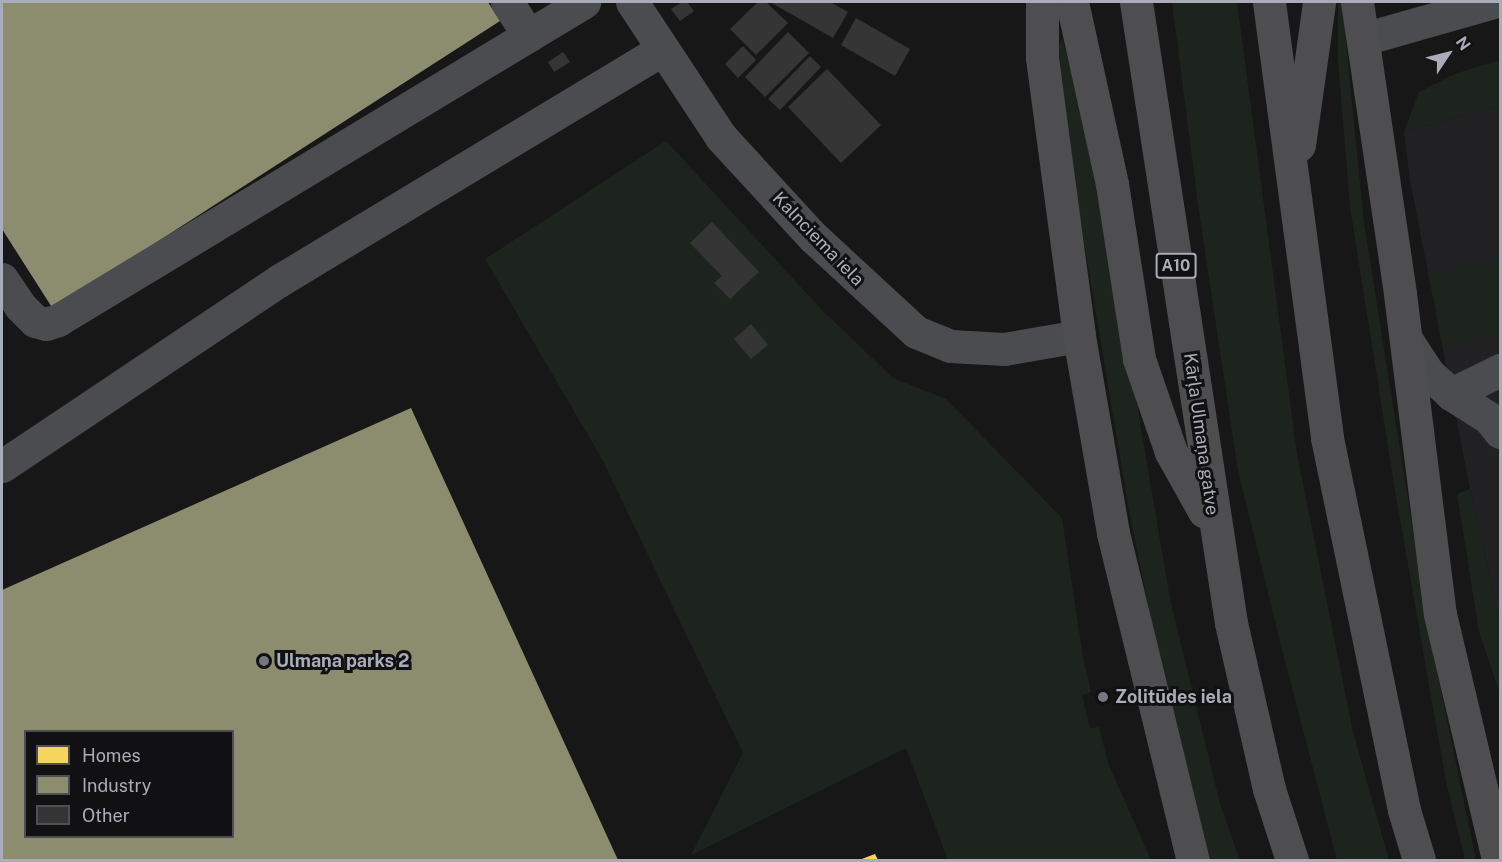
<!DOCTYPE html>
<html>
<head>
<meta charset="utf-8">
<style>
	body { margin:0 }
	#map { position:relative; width:1502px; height:862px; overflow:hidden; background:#171717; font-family:"Public Sans",sans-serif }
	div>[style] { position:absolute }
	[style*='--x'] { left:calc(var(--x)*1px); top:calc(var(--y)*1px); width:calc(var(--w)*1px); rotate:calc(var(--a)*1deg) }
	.built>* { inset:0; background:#212123 }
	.green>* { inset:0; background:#1d241e }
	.homes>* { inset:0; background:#f6d55c }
	.industry>* { inset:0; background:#8c8c6e }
	.building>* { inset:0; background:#353536 }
	.minor>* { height:33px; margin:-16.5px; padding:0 16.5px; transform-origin:16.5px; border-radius:16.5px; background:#4b4c50 }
	.highway>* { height:33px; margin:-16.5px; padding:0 16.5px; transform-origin:16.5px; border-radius:16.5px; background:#4e4e51 }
	.dots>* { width:16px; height:16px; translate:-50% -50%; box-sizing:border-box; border:3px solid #111113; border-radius:50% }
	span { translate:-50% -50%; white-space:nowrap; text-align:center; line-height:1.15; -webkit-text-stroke:6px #111113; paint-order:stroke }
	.shield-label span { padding:2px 4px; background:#111113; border:2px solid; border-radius:4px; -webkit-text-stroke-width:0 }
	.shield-label { font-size:16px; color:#a8adb8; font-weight:700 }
	.street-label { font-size:18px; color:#a8adb8 }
	.poi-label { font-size:18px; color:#a8adb8; font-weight:700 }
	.left { translate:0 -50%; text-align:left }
	.frame { position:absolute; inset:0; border:3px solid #a8adb8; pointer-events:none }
	.legend { position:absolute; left:24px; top:730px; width:210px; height:108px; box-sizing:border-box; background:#111113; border:2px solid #4d4f55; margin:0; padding:8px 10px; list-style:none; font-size:18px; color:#a8adb8 }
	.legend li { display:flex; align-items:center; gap:12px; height:30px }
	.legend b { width:30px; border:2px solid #4d4f55 }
	.north { position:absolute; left:1418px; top:24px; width:60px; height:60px; -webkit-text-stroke:4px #111113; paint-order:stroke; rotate:55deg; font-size:16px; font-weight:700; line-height:24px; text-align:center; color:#a8adb8 }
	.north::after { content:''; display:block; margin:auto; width:21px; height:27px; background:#a8adb8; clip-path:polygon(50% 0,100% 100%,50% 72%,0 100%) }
</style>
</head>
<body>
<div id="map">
	<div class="built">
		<div style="clip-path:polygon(1500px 105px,1500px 622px,1470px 489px,1410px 180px,1404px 132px)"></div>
	</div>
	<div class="green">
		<div style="clip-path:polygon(1172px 2px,1237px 2px,1297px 454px,1353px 732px,1389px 860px,1337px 860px,1283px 653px,1238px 471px,1199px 212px)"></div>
		<div style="clip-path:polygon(1338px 2px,1342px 2px,1364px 223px,1430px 638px,1476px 860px,1465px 860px,1446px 782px,1395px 490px,1350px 207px,1338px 61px)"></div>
		<div style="clip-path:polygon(1062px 38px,1097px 168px,1170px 599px,1220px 804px,1240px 860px,1210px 860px,1153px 629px,1128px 505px,1054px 62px)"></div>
		<div style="clip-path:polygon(1500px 60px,1500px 105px,1404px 132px,1419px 92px,1457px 73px)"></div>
		<div style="clip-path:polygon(666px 141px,823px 311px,893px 378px,946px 399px,1062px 518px,1083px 657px,1091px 692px,1082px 695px,1090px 728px,1099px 727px,1108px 763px,1151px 860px,948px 860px,906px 748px,691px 855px,743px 753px,602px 459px,485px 259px)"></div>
		<div style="clip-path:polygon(1500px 260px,1500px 333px,1444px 347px,1429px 275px)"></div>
		<div style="clip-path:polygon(1470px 489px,1500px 622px,1500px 694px,1479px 632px,1457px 494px)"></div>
	</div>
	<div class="homes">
		<div style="clip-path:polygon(875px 854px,878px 860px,859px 860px)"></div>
	</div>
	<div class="industry">
		<div style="clip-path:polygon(2px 2px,488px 2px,500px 21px,53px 309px,2px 229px)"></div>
		<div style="clip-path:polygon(evenodd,411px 408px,618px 860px,2px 860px,2px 590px,411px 408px,26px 732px,232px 732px,232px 836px,26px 836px,26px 732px)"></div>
	</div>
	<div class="building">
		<div style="clip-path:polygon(682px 2px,687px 2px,694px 11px,680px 21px,671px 9px)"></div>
		<div style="clip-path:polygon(758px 2px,766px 2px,788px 23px,756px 55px,730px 29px)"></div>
		<div style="clip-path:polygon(770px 2px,830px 2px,848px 12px,833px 38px)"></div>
		<div style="clip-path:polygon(856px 18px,910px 49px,895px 76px,841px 45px)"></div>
		<div style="clip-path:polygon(788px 32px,809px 53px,765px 97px,745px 77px)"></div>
		<div style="clip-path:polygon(743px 46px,756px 60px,738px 78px,725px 64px)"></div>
		<div style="clip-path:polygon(563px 52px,570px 62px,554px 72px,548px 62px)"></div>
		<div style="clip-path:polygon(810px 56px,821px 67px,780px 110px,768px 99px)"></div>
		<div style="clip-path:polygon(827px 69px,881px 125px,841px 163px,788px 107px)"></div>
		<div style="clip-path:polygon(712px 222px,759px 272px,730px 299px,714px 283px,722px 276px,690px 243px)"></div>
		<div style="clip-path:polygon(751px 324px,768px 345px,751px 359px,734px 339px)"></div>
	</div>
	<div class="minor">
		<div style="--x:507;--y:2;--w:40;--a:57.1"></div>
		<div style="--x:632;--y:2;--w:162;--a:56.6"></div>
		<div style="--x:721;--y:137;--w:136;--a:47.4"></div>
		<div style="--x:813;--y:237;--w:140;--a:42.7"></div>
		<div style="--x:916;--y:332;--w:37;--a:22"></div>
		<div style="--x:950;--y:346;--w:54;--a:3.2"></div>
		<div style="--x:1004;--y:349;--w:76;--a:-9.8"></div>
		<div style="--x:1363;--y:39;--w:136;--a:-15.8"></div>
		<div style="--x:2;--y:279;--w:32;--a:56"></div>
		<div style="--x:20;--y:306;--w:21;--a:45"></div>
		<div style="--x:35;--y:321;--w:11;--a:15"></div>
		<div style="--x:46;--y:324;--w:13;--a:-18"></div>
		<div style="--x:58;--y:320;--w:615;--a:-31.16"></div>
		<div style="--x:1406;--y:339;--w:40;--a:57.1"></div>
		<div style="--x:1428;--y:373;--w:31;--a:42"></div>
		<div style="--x:1451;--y:394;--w:45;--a:32.3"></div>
		<div style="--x:1489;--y:418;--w:18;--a:52"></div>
		<div style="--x:1451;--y:394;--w:55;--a:-26.1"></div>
		<div style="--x:2;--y:466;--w:334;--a:-33.8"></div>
		<div style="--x:280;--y:280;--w:446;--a:-31.1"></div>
	</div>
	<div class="highway">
		<div style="--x:1042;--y:2;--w:56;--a:90"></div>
		<div style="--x:1042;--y:58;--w:280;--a:82.4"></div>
		<div style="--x:1079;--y:336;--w:200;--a:80.2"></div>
		<div style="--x:1113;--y:533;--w:337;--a:76.3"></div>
		<div style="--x:1072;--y:2;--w:186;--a:77.6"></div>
		<div style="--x:1112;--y:184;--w:177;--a:81.2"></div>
		<div style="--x:1139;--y:359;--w:98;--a:71"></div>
		<div style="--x:1171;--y:452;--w:68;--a:60.8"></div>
		<div style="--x:1136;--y:2;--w:628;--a:81.3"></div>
		<div style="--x:1231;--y:623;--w:170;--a:77.1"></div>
		<div style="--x:1269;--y:789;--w:75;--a:72.1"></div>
		<div style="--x:1269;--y:2;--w:440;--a:82.4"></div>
		<div style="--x:1327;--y:438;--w:380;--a:78.3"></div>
		<div style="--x:1404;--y:810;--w:52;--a:73.3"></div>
		<div style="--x:1357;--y:2;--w:295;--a:81.6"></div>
		<div style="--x:1400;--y:294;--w:322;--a:82.9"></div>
		<div style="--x:1440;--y:614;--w:253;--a:76.7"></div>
		<div style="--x:1299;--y:145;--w:144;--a:-82"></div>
	</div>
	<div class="dots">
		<div style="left:264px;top:661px;background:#757880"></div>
		<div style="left:1103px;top:697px;background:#757880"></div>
	</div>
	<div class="shield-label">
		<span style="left:1176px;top:266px">A10</span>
	</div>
	<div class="street-label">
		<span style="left:818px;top:239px;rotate:46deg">Kalnciema iela</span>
		<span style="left:1201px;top:434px;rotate:82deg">Kārļa Ulmaņa gatve</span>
	</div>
	<div class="poi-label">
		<span class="left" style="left:276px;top:661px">Ulmaņa parks 2</span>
		<span class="left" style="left:1115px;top:697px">Zolitūdes iela</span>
	</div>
	<div class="frame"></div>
	<ul class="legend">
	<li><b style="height:16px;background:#f6d55c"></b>Homes</li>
	<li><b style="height:16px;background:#8c8c6e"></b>Industry</li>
	<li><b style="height:16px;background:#353536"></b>Other</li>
	</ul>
	<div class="north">N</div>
</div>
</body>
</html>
